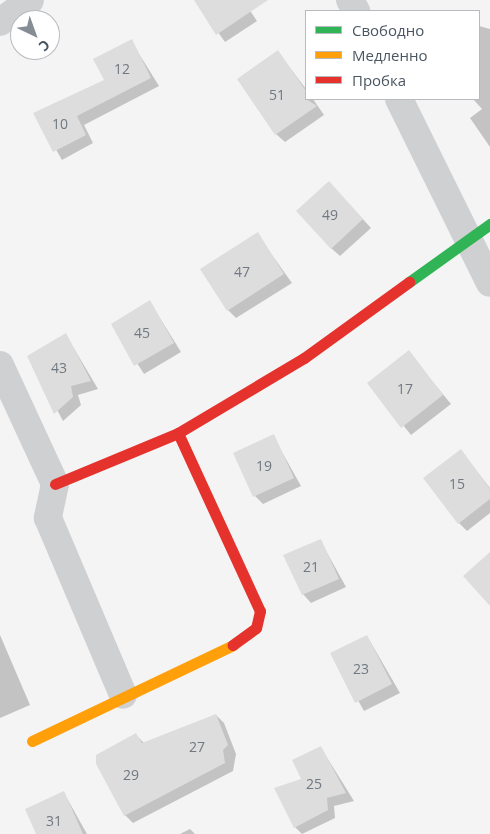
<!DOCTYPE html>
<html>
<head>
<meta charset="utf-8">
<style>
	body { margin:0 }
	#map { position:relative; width:490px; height:834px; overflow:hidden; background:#f4f4f4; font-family:"Open Sans",sans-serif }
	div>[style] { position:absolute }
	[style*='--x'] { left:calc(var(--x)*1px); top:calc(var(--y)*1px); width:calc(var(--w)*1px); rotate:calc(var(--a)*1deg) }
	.shadow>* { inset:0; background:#0003 }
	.building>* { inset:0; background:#ddddde }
	.street>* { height:28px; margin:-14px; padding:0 14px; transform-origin:14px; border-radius:14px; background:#ced0d2 }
	.fast>* { height:11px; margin:-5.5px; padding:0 5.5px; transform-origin:5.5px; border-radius:5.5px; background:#30b455 }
	.slow>* { height:11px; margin:-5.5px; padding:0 5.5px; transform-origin:5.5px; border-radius:5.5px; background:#ff9f0a }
	.jam>* { height:11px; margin:-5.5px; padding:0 5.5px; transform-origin:5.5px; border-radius:5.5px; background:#e5322d }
	span { translate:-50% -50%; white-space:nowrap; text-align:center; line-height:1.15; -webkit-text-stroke:4.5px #fff; paint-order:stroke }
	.number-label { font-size:14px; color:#707881 }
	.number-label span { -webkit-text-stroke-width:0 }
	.legend { position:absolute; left:305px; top:10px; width:175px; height:90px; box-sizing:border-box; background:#fff; border:1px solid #b7bbc0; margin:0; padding:6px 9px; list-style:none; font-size:15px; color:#4a5661 }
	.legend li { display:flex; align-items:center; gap:10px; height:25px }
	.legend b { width:25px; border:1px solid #b7bbc0 }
	.north { position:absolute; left:10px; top:10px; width:50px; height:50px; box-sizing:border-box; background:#fff; border:1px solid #b7bbc0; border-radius:50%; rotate:138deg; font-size:14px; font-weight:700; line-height:20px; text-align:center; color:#4a5661 }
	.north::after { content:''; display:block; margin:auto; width:18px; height:22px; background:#868d94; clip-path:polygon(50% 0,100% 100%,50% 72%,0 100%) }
</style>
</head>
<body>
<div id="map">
	<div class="shadow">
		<div style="clip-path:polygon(195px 0,243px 0,257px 21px,225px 42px)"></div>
		<div style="clip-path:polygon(479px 26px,490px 29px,490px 147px,470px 118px,482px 109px,473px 99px,479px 99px)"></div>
		<div style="clip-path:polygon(131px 41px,159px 86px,84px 125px,93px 143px,62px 160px,35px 113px,106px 81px)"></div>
		<div style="clip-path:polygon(278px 52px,306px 89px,306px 99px,313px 99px,324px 115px,285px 142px,276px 134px)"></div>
		<div style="clip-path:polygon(337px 191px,371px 228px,340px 256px,331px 248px)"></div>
		<div style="clip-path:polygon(257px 234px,292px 283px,236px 318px,228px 310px)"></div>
		<div style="clip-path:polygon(150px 302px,181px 352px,144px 374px,112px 324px)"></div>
		<div style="clip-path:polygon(66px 335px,98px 389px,78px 395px,81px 405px,63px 421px,29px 357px)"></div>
		<div style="clip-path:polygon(408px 352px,451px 404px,411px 435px,369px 383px)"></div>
		<div style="clip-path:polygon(273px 436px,301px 486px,263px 504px,255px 496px)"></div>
		<div style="clip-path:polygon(461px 451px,490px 488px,490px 513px,467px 531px,459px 523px)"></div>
		<div style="clip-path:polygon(320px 540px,346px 587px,311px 603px,303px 594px)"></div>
		<div style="clip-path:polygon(0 635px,30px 705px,0 718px)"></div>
		<div style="clip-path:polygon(367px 636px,400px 693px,364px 711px,332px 654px)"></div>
		<div style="clip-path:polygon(216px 715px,224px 723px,236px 754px,233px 771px,133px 823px,125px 815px,136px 735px,144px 743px)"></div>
		<div style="clip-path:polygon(321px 748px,354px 801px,334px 806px,335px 818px,302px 834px,295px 827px,302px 780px)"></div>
		<div style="clip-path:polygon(64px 793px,87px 834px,37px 834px)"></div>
		<div style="clip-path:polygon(190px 829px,195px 834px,180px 834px)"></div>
	</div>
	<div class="building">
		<div style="clip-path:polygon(194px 0,268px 0,216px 35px)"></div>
		<div style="clip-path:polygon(132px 39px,151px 78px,77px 116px,86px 135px,53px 152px,33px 113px,104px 80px,93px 59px)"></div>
		<div style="clip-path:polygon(278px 50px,306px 91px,306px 99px,317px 106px,275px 135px,237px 79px)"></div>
		<div style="clip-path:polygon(329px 181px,363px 219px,331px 249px,296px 211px)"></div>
		<div style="clip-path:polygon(258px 232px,284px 274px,227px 311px,200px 269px)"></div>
		<div style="clip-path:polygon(150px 300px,174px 343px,134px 366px,111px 324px)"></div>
		<div style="clip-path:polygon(66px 333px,91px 381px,71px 386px,73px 397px,54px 414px,27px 356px)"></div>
		<div style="clip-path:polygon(409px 350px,443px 395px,401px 428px,367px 383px)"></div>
		<div style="clip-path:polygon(274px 434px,294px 478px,253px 497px,233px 453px)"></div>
		<div style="clip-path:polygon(461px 449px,490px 489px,490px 499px,458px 524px,423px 478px)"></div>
		<div style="clip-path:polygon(321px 539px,339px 579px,302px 595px,283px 555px)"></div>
		<div style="clip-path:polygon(490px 552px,490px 606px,463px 576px)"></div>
		<div style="clip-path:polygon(367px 635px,392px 684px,355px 703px,330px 653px)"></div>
		<div style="clip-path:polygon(216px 714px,228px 745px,223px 750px,225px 763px,124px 816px,96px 764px,96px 755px,136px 733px,142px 743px)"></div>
		<div style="clip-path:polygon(321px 746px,346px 793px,327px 798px,328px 810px,294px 828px,274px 788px,301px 779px,292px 760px)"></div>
		<div style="clip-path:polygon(64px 791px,83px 834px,36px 834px,25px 809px)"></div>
	</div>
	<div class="street">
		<div style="--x:350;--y:0;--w:13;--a:61"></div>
		<div style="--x:0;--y:22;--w:37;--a:-36"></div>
		<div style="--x:399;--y:99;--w:205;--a:63.7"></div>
		<div style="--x:0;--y:365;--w:131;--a:65.2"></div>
		<div style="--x:55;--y:484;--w:35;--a:102"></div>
		<div style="--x:48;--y:518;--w:192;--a:67"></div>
	</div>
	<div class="fast">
		<div style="--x:409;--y:282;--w:100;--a:-35.6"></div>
	</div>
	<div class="slow">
		<div style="--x:32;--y:741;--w:223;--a:-25.5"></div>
	</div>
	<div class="jam">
		<div style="--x:178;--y:433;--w:196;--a:65.3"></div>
		<div style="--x:260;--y:611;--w:17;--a:103"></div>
		<div style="--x:256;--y:628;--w:29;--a:144"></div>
		<div style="--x:55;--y:484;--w:133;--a:-22.5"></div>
		<div style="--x:178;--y:433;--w:147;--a:-30.8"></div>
		<div style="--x:304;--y:358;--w:130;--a:-35.9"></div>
	</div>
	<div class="number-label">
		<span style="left:122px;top:69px">12</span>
		<span style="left:277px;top:95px">51</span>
		<span style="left:60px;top:124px">10</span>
		<span style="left:330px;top:215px">49</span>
		<span style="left:242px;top:272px">47</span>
		<span style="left:142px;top:333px">45</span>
		<span style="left:59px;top:368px">43</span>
		<span style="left:405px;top:389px">17</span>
		<span style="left:264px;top:466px">19</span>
		<span style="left:457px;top:484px">15</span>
		<span style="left:311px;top:567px">21</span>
		<span style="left:361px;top:669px">23</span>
		<span style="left:197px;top:747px">27</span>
		<span style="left:131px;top:775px">29</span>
		<span style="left:314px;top:784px">25</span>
		<span style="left:54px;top:821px">31</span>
	</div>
	<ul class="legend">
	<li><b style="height:6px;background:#30b455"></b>Свободно</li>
	<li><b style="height:6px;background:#ff9f0a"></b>Медленно</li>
	<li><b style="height:6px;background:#e5322d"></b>Пробка</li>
	</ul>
	<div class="north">С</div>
</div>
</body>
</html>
